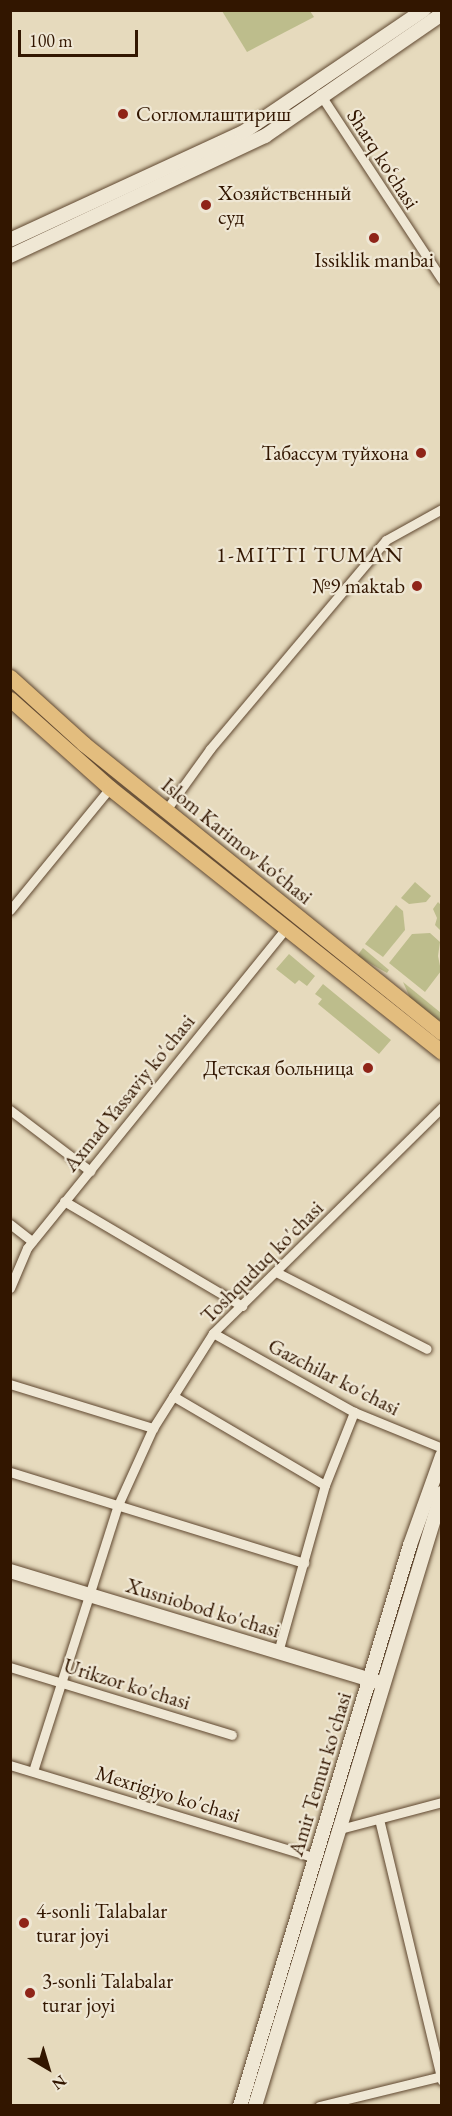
<!DOCTYPE html>
<html>
<head>
<meta charset="utf-8">
<style>
	body { margin:0 }
	#map { position:relative; width:452px; height:2116px; overflow:hidden; background:#e6dabd; font-family:"EB Garamond",serif }
	div>[style] { position:absolute }
	[style*='--x'] { left:calc(var(--x)*1px); top:calc(var(--y)*1px); width:calc(var(--w)*1px); rotate:calc(var(--a)*1deg) }
	.green>* { inset:0; background:#bdbd8c }
	.roads { filter:drop-shadow(0 0 2px #5f472f) drop-shadow(0 0 2px #5f472f) }
	.street>* { height:9px; margin:-4.5px; padding:0 4.5px; transform-origin:4.5px; border-radius:4.5px; background:#efe7d4 }
	.secondary>* { height:14px; margin:-7px; padding:0 7px; transform-origin:7px; border-radius:7px; background:#efe7d4 }
	.primary>* { height:15px; margin:-7.5px; padding:0 7.5px; transform-origin:7.5px; border-radius:7.5px; background:#e3bd7e }
	.dots>* { width:16px; height:16px; translate:-50% -50%; box-sizing:border-box; border:3px solid #efe7d4; border-radius:50% }
	span { translate:-50% -50%; white-space:nowrap; text-align:center; line-height:1.15; -webkit-text-stroke:4.5px #efe7d4; paint-order:stroke }
	.poi-label { font-size:21px; color:#321600 }
	.left { translate:0 -50%; text-align:left }
	.right { translate:-100% -50%; text-align:right }
	.street-label { font-size:21px; color:#321600 }
	.neighbourhood-label { font-size:22px; color:#321600; letter-spacing:1.5px }
	.frame { position:absolute; inset:0; border:12px solid #321600; pointer-events:none }
	.north { position:absolute; left:18px; top:2038px; width:60px; height:60px; -webkit-text-stroke:4px #efe7d4; paint-order:stroke; rotate:142deg; font-size:16px; font-weight:700; line-height:24px; text-align:center; color:#321600 }
	.north::after { content:''; display:block; margin:auto; width:21px; height:27px; background:#321600; clip-path:polygon(50% 0,100% 100%,50% 72%,0 100%) }
	.scale { position:absolute; left:18px; top:30px; width:120px; height:27px; box-sizing:border-box; border:3px solid #321600; border-top:0; padding-left:8px; font-size:18px; line-height:21px; white-space:nowrap; color:#321600; -webkit-text-stroke:4px #efe7d4; paint-order:stroke }
</style>
</head>
<body>
<div id="map">
	<div class="green">
		<div style="clip-path:polygon(222px 11px,310px 11px,314px 17px,247px 52px)"></div>
		<div style="clip-path:polygon(415px 882px,431px 896px,426px 902px,409px 904px,401px 898px)"></div>
		<div style="clip-path:polygon(438px 902px,441px 905px,441px 931px,435px 925px,437px 918px,433px 909px)"></div>
		<div style="clip-path:polygon(396px 905px,403px 911px,405px 930px,383px 957px,365px 944px)"></div>
		<div style="clip-path:polygon(430px 933px,440px 942px,438px 956px,441px 971px,425px 992px,389px 963px,412px 934px)"></div>
		<div style="clip-path:polygon(363px 948px,389px 970px,387px 973px,357px 956px)"></div>
		<div style="clip-path:polygon(289px 954px,315px 976px,307px 986px,299px 980px,295px 984px,276px 969px)"></div>
		<div style="clip-path:polygon(403px 982px,441px 1013px,441px 1025px,411px 1000px)"></div>
		<div style="clip-path:polygon(323px 984px,391px 1040px,379px 1054px,318px 1004px,322px 999px,315px 994px)"></div>
	</div>
	<div class="roads">
		<div class="street">
			<div style="--x:320;--y:94;--w:222;--a:56.7"></div>
			<div style="--x:166;--y:810;--w:75;--a:-54.2"></div>
			<div style="--x:210;--y:749;--w:273;--a:-49.9"></div>
			<div style="--x:386;--y:540;--w:64;--a:-29"></div>
			<div style="--x:10;--y:910;--w:158;--a:-50.7"></div>
			<div style="--x:10;--y:1110;--w:101;--a:37.3"></div>
			<div style="--x:64;--y:1201;--w:207;--a:30.5"></div>
			<div style="--x:10;--y:1224;--w:28;--a:38"></div>
			<div style="--x:276;--y:1272;--w:169;--a:27"></div>
			<div style="--x:10;--y:1288;--w:43;--a:-67"></div>
			<div style="--x:27;--y:1248;--w:412;--a:-51"></div>
			<div style="--x:213;--y:1333;--w:162;--a:29.3"></div>
			<div style="--x:354;--y:1412;--w:95;--a:22.2"></div>
			<div style="--x:10;--y:1384;--w:150;--a:17.1"></div>
			<div style="--x:173;--y:1396;--w:176;--a:30.4"></div>
			<div style="--x:10;--y:1472;--w:308;--a:17.2"></div>
			<div style="--x:278;--y:1652;--w:173;--a:-74.3"></div>
			<div style="--x:325;--y:1485;--w:79;--a:-68.3"></div>
			<div style="--x:10;--y:1667;--w:232;--a:17"></div>
			<div style="--x:10;--y:1765;--w:320;--a:16.9"></div>
			<div style="--x:33;--y:1771;--w:279;--a:-72.3"></div>
			<div style="--x:118;--y:1505;--w:85;--a:-65.6"></div>
			<div style="--x:153;--y:1428;--w:112;--a:-57.7"></div>
			<div style="--x:213;--y:1333;--w:322;--a:-44.6"></div>
			<div style="--x:379;--y:1819;--w:269;--a:76.5"></div>
			<div style="--x:340;--y:1829;--w:106;--a:-14.8"></div>
			<div style="--x:319;--y:2106;--w:127;--a:-13.7"></div>
		</div>
		<div class="secondary">
			<div style="--x:10;--y:240;--w:255;--a:-24.8"></div>
			<div style="--x:242;--y:133;--w:220;--a:-34.1"></div>
			<div style="--x:10;--y:256;--w:282;--a:-25.2"></div>
			<div style="--x:265;--y:136;--w:215;--a:-34.6"></div>
			<div style="--x:10;--y:1571;--w:384;--a:16.8"></div>
			<div style="--x:240;--y:2106;--w:586;--a:-73.14"></div>
			<div style="--x:410;--y:1545;--w:95;--a:-70.2"></div>
			<div style="--x:255;--y:2106;--w:641;--a:-73.04"></div>
		</div>
		<div class="primary">
			<div style="--x:10;--y:677;--w:100;--a:42.2"></div>
			<div style="--x:84;--y:744;--w:460;--a:38.9"></div>
			<div style="--x:10;--y:699;--w:134;--a:41.7"></div>
			<div style="--x:110;--y:788;--w:424;--a:38.5"></div>
		</div>
	</div>
	<div class="dots">
		<div style="left:123px;top:114px;background:#8f2418"></div>
		<div style="left:206px;top:205px;background:#8f2418"></div>
		<div style="left:374px;top:238px;background:#8f2418"></div>
		<div style="left:421px;top:453px;background:#8f2418"></div>
		<div style="left:417px;top:586px;background:#8f2418"></div>
		<div style="left:368px;top:1068px;background:#8f2418"></div>
		<div style="left:24px;top:1923px;background:#8f2418"></div>
		<div style="left:30px;top:1993px;background:#8f2418"></div>
	</div>
	<div class="poi-label">
		<span class="left" style="left:136px;top:114px">Согломлаштириш</span>
		<span class="left" style="left:218px;top:205px">Хозяйственный<br>суд</span>
		<span style="left:374px;top:260px">Issiklik manbai</span>
		<span class="right" style="left:409px;top:453px">Табассум туйхона</span>
		<span class="right" style="left:405px;top:586px">№9 maktab</span>
		<span class="right" style="left:354px;top:1068px">Детская больница</span>
		<span class="left" style="left:36px;top:1923px">4-sonli Talabalar<br>turar joyi</span>
		<span class="left" style="left:42px;top:1993px">3-sonli Talabalar<br>turar joyi</span>
	</div>
	<div class="street-label">
		<span style="left:383px;top:159px;rotate:57deg">Sharq ko‘chasi</span>
		<span style="left:237px;top:841px;rotate:39deg">Islom Karimov ko‘chasi</span>
		<span style="left:129px;top:1093px;rotate:-51deg">Axmad Yassaviy ko'chasi</span>
		<span style="left:262px;top:1262px;rotate:-45deg">Toshquduq ko'chasi</span>
		<span style="left:334px;top:1377px;rotate:27deg">Gazchilar ko'chasi</span>
		<span style="left:203px;top:1608px;rotate:17deg">Xusniobod ko'chasi</span>
		<span style="left:127px;top:1684px;rotate:17deg">Urikzor ko'chasi</span>
		<span style="left:320px;top:1774px;rotate:-73deg">Amir Temur ko'chasi</span>
		<span style="left:168px;top:1794px;rotate:17deg">Mexrigiyo ko'chasi</span>
	</div>
	<div class="neighbourhood-label">
		<span style="left:310px;top:555px">1-MITTI TUMAN</span>
	</div>
	<div class="frame"></div>
	<div class="north">N</div>
	<div class="scale">100 m</div>
</div>
</body>
</html>
